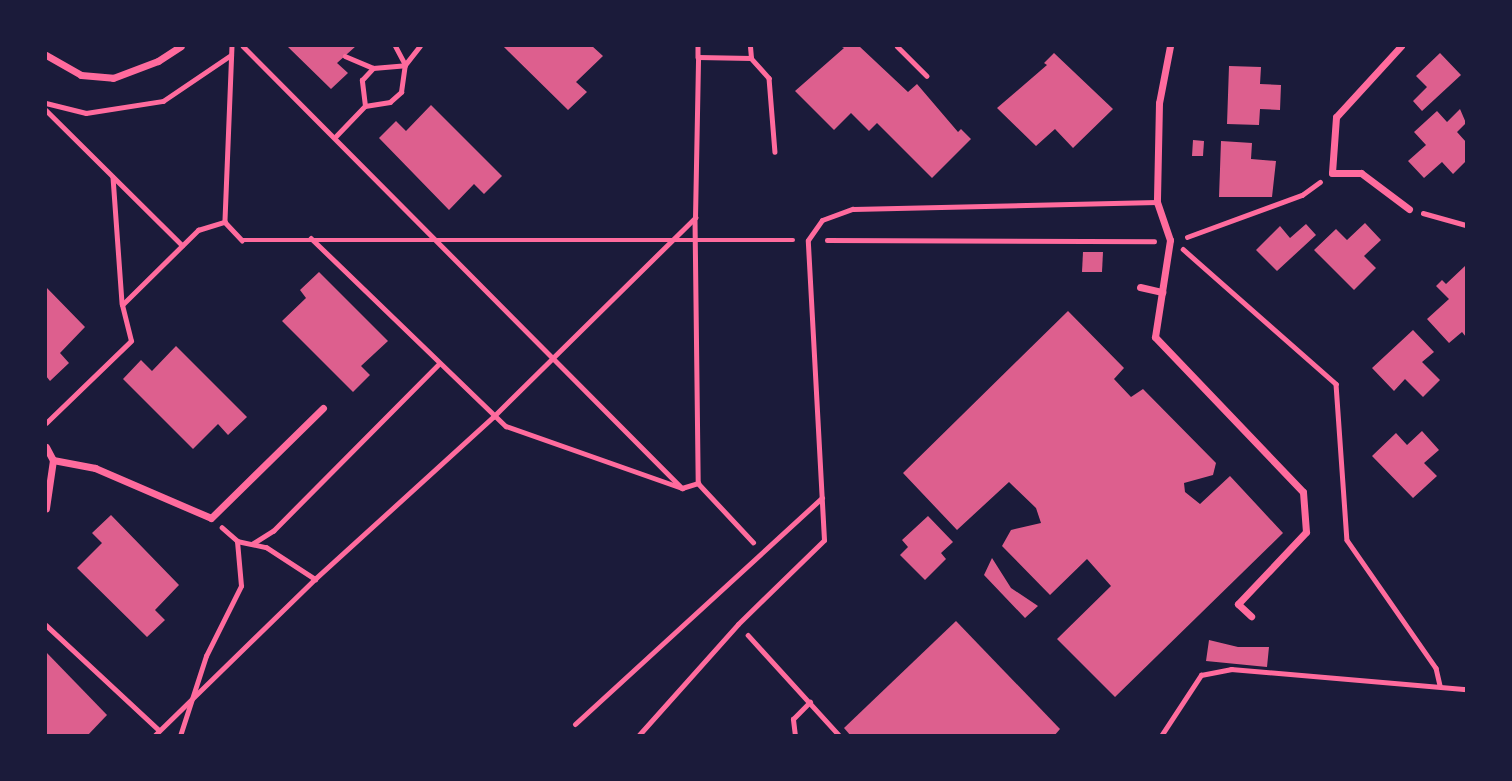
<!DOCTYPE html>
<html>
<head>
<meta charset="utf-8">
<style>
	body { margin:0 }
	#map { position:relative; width:1512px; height:781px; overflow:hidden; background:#1b1b3a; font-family:"DM Sans",sans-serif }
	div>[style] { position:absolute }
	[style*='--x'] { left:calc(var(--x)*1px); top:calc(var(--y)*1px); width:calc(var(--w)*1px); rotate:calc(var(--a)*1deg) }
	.building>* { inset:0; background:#dd5f8e }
	.path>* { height:4.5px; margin:-2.25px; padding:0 2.25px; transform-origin:2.25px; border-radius:2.25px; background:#ff6b9d }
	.service>* { height:5px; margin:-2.5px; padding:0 2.5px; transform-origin:2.5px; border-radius:2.5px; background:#ff6b9d }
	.minor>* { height:7px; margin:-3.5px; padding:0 3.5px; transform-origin:3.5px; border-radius:3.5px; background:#ff6b9d }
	span { translate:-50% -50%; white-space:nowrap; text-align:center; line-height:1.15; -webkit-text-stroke:7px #1b1b3a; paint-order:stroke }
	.frame { position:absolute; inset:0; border:47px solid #1b1b3a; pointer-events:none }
</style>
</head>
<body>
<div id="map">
	<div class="building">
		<div style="clip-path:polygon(287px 46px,356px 46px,337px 63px,348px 73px,331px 89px)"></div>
		<div style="clip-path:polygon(503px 46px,592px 46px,603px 56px,576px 82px,587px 92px,568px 110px)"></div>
		<div style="clip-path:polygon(840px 46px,859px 46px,908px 92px,917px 84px,958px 132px,961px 129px,971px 139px,932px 178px,877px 123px,869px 131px,851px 113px,834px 130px,795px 91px,844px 48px)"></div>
		<div style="clip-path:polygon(1054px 53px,1113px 109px,1073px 148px,1055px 129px,1036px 146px,997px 108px,1047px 65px,1044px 63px)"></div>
		<div style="clip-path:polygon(1440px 53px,1461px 75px,1422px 111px,1413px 101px,1427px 87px,1416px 76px)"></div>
		<div style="clip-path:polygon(1229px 66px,1261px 67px,1260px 84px,1281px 85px,1280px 110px,1260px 109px,1259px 125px,1227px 124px)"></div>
		<div style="clip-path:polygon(431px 105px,502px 176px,484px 194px,474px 184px,449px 210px,379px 138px,396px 121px,406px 131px)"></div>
		<div style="clip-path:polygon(1460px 109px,1466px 123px,1457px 132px,1466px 142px,1466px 161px,1453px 174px,1442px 162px,1424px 178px,1408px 161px,1426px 145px,1414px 132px,1437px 111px,1447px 122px)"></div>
		<div style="clip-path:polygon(1193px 140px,1204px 141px,1203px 156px,1192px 156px)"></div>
		<div style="clip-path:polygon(1221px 141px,1252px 143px,1251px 159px,1276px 161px,1272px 197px,1219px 197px)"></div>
		<div style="clip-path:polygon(1365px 223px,1381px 240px,1364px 256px,1376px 268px,1354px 290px,1314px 250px,1336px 229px,1347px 240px)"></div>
		<div style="clip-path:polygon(1306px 224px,1316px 235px,1277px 271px,1256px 250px,1280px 226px,1290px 238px)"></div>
		<div style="clip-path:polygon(1083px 252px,1103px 252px,1102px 272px,1082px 272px)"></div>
		<div style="clip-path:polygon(1465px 266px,1466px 337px,1462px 332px,1449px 343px,1427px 319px,1449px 299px,1436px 286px,1442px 280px,1446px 284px)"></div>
		<div style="clip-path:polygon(319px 272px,388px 341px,361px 366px,370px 375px,353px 392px,282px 321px,306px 298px,300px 290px)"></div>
		<div style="clip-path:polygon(46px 287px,85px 327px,60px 353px,69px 363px,50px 381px,46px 376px)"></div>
		<div style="clip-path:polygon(1068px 311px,1124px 368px,1114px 379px,1131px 397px,1143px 389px,1216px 463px,1213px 475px,1184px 483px,1185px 492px,1200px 504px,1230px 476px,1283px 533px,1115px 697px,1057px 639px,1111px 586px,1087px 559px,1050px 595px,1002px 546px,1011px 530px,1041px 523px,1036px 508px,1009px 482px,957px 530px,903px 473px)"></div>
		<div style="clip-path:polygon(1413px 330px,1434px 352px,1422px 362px,1440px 380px,1423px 397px,1405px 379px,1394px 391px,1372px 368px)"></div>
		<div style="clip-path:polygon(176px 346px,247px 417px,228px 435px,218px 424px,193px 449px,123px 379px,141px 360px,152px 371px)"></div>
		<div style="clip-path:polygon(1422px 431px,1439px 450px,1424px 463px,1437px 476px,1413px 498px,1372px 456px,1396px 433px,1407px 445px)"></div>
		<div style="clip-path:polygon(111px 515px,179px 585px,155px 610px,165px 620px,147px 637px,77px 568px,102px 543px,92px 533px)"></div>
		<div style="clip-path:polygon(928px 516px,953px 542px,941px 553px,946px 559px,925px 580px,900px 555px,908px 547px,902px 540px)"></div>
		<div style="clip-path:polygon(992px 558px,1011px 588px,1038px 606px,1025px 618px,984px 575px)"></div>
		<div style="clip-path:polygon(956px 621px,1060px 729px,1054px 736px,851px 736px,844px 728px)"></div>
		<div style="clip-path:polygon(1209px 640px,1238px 647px,1269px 647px,1267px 667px,1206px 661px)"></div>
		<div style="clip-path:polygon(46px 652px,107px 715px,87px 736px,46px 736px)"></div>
	</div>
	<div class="path">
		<div style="--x:232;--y:46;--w:176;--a:92.3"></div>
		<div style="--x:225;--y:222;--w:25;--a:47"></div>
		<div style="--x:242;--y:240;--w:551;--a:0"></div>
		<div style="--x:243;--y:46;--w:623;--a:45.2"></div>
		<div style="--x:698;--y:46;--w:11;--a:90"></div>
		<div style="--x:698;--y:57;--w:53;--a:1.1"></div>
		<div style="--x:751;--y:58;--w:12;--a:-95"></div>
		<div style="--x:897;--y:46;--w:42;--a:45"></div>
		<div style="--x:345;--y:56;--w:30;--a:23"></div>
		<div style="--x:373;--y:68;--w:32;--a:-5"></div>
		<div style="--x:405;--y:65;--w:24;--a:-52"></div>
		<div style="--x:751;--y:58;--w:27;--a:48"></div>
		<div style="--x:769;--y:78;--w:74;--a:85.4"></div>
		<div style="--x:46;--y:103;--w:41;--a:14"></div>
		<div style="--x:86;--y:113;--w:78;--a:-8.9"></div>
		<div style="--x:163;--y:101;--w:82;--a:-34.1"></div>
		<div style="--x:365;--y:106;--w:26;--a:-97"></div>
		<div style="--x:362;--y:80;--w:16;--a:-47"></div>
		<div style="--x:46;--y:110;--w:192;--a:44.8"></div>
		<div style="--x:336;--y:136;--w:42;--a:-46"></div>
		<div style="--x:365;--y:106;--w:25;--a:-9"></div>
		<div style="--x:390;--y:102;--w:15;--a:-42"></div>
		<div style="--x:401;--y:92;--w:27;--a:-82"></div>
		<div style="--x:405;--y:65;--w:21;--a:-118"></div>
		<div style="--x:113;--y:177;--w:127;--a:85.9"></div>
		<div style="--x:1423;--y:213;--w:45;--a:15.6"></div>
		<div style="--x:695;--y:219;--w:264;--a:89.3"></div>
		<div style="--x:698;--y:483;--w:81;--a:47"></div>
		<div style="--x:1187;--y:237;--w:122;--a:-20.1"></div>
		<div style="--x:1302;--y:195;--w:22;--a:-36"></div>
		<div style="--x:311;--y:238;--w:271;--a:44"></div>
		<div style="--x:506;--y:426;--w:187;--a:19.4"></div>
		<div style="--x:682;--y:488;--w:17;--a:-17"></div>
		<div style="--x:827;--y:240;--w:327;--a:0.2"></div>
		<div style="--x:1183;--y:249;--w:204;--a:41.4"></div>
		<div style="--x:1336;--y:384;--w:156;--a:86"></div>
		<div style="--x:1347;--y:540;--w:156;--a:55.2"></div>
		<div style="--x:1436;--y:668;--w:18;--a:77"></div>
		<div style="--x:46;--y:423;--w:118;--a:-44"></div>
		<div style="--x:131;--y:341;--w:37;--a:-104"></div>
		<div style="--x:122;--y:305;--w:107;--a:-44.6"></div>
		<div style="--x:198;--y:230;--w:28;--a:-17"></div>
		<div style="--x:237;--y:541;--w:30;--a:12"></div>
		<div style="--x:266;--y:547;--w:59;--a:33.1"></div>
		<div style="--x:252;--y:544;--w:25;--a:-32"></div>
		<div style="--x:273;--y:531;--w:235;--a:-45.2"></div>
		<div style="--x:46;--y:625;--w:154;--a:42.9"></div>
		<div style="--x:748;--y:635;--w:137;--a:47.7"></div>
		<div style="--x:154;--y:736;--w:225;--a:-44.3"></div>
		<div style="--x:315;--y:579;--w:241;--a:-42.3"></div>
		<div style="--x:493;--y:417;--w:284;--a:-44.6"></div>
		<div style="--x:695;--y:218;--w:161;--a:-88.9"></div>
		<div style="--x:180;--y:736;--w:84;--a:-72"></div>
		<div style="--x:206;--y:656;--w:78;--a:-63.4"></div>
		<div style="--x:241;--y:586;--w:45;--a:-95.1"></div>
		<div style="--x:237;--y:541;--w:20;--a:-139"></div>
		<div style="--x:795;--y:736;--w:17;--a:-97"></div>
		<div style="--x:793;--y:719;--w:24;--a:-45"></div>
		<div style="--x:1161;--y:736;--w:73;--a:-56.7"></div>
		<div style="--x:1201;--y:675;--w:31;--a:-11"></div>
		<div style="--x:1231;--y:669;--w:236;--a:4.9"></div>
	</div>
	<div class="service">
		<div style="--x:575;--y:724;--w:335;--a:-42.5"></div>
		<div style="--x:638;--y:736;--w:150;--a:-48.2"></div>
		<div style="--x:738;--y:624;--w:120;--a:-44.3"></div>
		<div style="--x:824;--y:540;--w:300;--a:-93.1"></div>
		<div style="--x:808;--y:240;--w:24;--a:-55"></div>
		<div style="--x:822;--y:220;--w:33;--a:-20"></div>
		<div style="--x:853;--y:209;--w:304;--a:-1.3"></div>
	</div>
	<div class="minor">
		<div style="--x:1170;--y:46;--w:58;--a:100.9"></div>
		<div style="--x:1159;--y:103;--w:99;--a:91.2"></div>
		<div style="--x:1157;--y:202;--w:40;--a:71.1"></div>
		<div style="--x:1170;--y:240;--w:98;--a:98.8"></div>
		<div style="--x:1155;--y:337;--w:214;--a:46.3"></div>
		<div style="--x:1303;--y:492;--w:40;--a:85.7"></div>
		<div style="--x:1306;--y:532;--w:99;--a:133.4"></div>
		<div style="--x:1238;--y:604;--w:18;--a:43"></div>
		<div style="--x:1401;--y:46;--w:96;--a:132.5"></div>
		<div style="--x:1336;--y:117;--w:56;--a:94.1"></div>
		<div style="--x:1332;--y:173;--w:29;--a:0"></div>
		<div style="--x:1361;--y:173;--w:60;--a:36.9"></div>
		<div style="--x:46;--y:55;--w:40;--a:29.7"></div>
		<div style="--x:81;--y:75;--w:32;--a:5"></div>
		<div style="--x:113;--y:78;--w:48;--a:-20.7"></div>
		<div style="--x:158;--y:61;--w:27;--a:-33"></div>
		<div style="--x:1140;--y:287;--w:23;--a:13"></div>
		<div style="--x:46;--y:447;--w:15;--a:62"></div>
		<div style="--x:53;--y:460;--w:49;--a:98.3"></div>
		<div style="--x:53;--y:460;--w:43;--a:10.8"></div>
		<div style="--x:95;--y:468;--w:126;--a:23.3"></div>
		<div style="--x:211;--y:518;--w:157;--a:-44.5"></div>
	</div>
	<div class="frame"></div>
</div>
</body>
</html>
